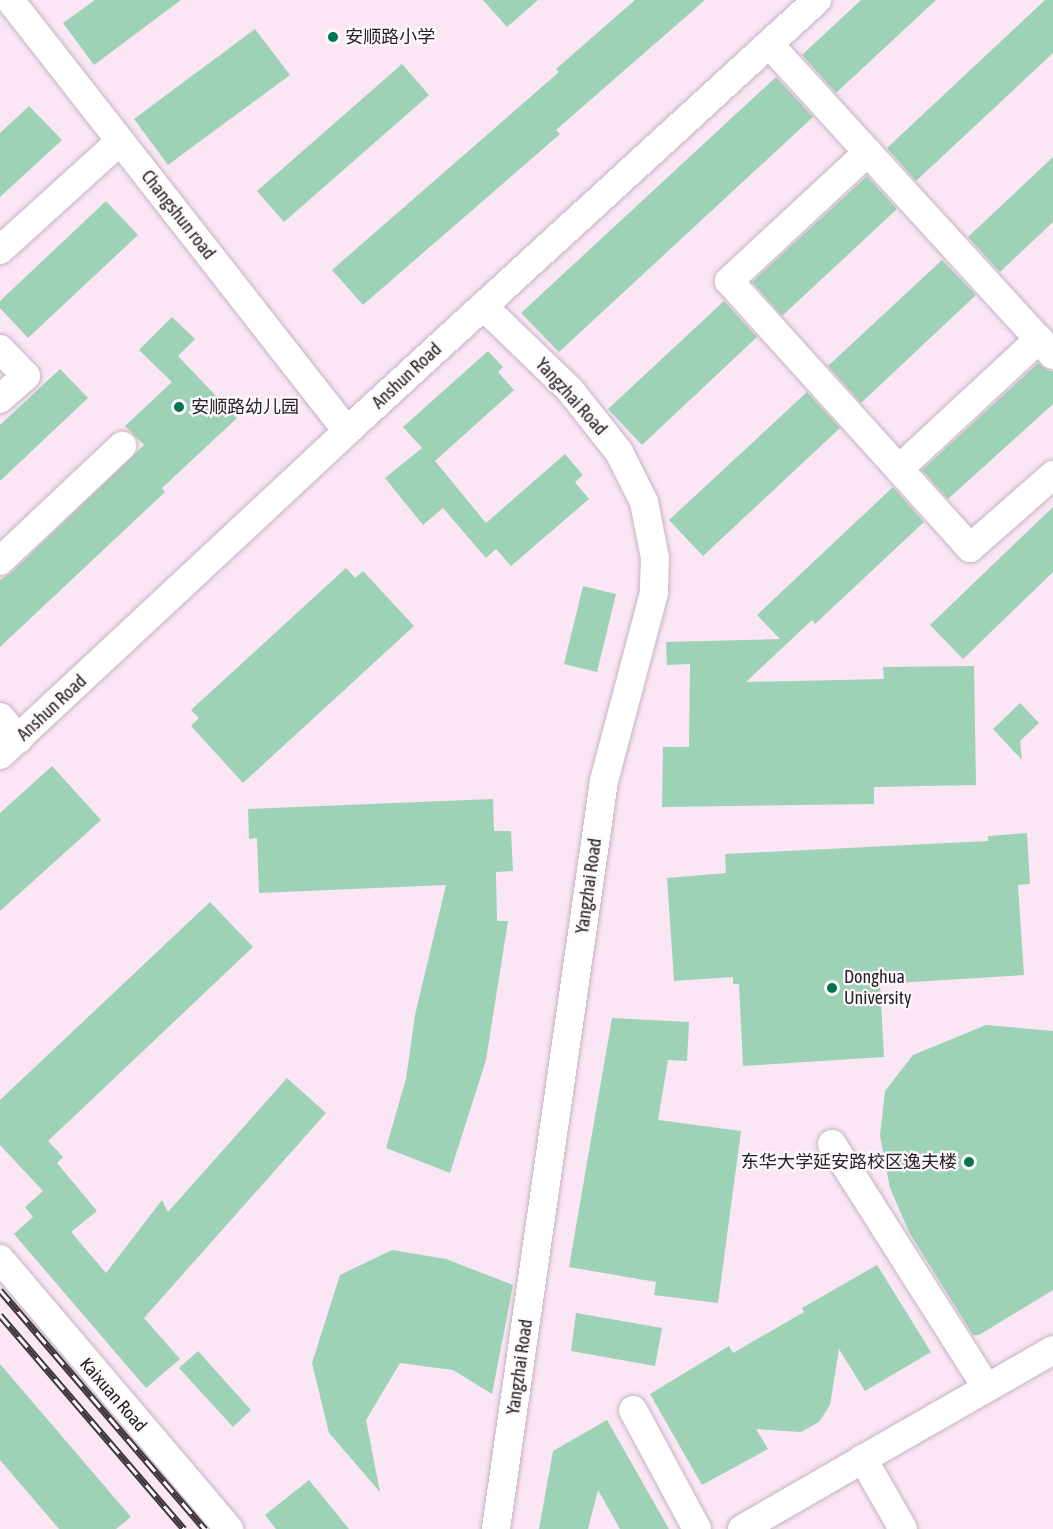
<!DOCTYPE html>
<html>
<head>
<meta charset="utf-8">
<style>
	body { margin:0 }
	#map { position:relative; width:1053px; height:1529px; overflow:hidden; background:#fae6f5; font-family:"Asap Condensed","Noto Sans SC",sans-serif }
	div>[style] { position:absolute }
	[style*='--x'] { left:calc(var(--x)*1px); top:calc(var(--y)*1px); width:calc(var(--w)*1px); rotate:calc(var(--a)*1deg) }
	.building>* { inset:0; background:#9dd2b7 }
	.roads { filter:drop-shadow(0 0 2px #c6b3c1) drop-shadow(0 0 2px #c6b3c1) }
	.minor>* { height:28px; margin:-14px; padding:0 14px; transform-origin:14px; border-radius:14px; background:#fff }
	.rail>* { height:7px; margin-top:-3.5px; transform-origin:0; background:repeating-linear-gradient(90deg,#fcf8fb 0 14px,#3e363d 0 28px); box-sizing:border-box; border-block:2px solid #3e363d }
	.dots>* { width:16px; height:16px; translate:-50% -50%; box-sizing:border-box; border:3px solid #fcf8fb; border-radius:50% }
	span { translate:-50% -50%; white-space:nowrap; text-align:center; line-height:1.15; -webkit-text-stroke:4.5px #fcf8fb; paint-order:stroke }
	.poi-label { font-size:18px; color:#282127 }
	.left { translate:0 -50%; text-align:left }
	.right { translate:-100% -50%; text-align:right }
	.street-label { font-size:18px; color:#282127 }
</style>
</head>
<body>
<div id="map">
	<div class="building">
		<div style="clip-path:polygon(95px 0,181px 0,94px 65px,63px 23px)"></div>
		<div style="clip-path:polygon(483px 0,538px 0,507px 27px)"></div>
		<div style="clip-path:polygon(635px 0,705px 0,556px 130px,560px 134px,363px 305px,332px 270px,559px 72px,556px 69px)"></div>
		<div style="clip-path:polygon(861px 0,936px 0,836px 93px,802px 55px)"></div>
		<div style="clip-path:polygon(1045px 0,1053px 0,1053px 53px,916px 181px,887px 148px)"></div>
		<div style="clip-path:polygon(255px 29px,290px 75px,168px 165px,134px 119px)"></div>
		<div style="clip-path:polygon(402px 64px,429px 95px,284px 222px,257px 191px)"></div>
		<div style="clip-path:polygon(776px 77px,813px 117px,559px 352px,521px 313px)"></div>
		<div style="clip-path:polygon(29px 106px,62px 140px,0 197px,0 133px)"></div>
		<div style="clip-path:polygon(1053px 157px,1053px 222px,1000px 272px,968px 237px)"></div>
		<div style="clip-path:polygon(867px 176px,897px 209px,782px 316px,752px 282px)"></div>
		<div style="clip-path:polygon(106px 201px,138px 235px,28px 338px,0 308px,0 301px)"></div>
		<div style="clip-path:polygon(942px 260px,976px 295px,861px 403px,828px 366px)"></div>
		<div style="clip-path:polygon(724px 301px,757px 337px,642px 445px,608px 409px)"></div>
		<div style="clip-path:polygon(172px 317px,195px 339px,178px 356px,237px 418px,162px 488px,165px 492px,0 647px,0 580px,11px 573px,144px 445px,125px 426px,172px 382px,139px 350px)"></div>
		<div style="clip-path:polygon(488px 351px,503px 367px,498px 372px,514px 390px,435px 461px,486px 523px,565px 454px,583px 475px,575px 482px,589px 499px,511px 566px,496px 549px,486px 558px,443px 508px,423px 525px,385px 478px,422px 448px,403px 427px)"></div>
		<div style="clip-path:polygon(1038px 363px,1047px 370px,1053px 371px,1053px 404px,948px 499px,922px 470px)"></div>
		<div style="clip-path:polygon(60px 369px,88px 398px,0 481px,0 425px)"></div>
		<div style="clip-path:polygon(807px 392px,840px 428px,703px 556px,669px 520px)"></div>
		<div style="clip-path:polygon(893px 487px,924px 522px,815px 624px,812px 620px,746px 682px,884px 679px,883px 667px,974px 666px,976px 785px,874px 787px,874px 804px,662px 807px,663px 747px,689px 747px,690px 664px,667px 665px,666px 642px,780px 639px,757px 615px)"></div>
		<div style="clip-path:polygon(1053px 507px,1053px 572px,963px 659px,930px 625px)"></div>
		<div style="clip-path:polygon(346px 568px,355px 578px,363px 571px,414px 626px,243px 783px,191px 726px,199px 718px,191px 710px)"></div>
		<div style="clip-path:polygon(583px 586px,616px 594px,597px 672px,564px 664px)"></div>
		<div style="clip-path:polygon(1020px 703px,1039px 723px,1020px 741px,1022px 760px,993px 729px)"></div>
		<div style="clip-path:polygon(52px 766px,101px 820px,0 911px,0 813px)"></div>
		<div style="clip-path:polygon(493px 799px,494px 831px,511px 831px,513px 871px,496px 872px,497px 921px,508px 921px,486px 1060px,450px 1173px,386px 1148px,406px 1079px,415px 1015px,446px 885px,259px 893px,257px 838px,249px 839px,248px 809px)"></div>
		<div style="clip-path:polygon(1027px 833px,1030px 884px,1018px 885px,1024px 975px,880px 984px,884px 1057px,743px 1066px,739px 984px,733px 984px,733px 977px,674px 981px,667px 878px,726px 873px,725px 854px,988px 841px,988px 836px)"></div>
		<div style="clip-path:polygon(210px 902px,253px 947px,48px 1141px,63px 1157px,57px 1163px,97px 1211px,71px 1232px,106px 1273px,162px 1200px,168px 1212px,287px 1078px,326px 1113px,144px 1318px,180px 1359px,146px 1388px,14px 1234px,33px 1217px,25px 1207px,43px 1191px,0 1145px,0 1100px)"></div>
		<div style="clip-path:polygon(612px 1018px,689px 1022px,687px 1061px,668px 1060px,658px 1120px,741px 1131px,718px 1303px,654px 1295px,656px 1282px,569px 1267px)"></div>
		<div style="clip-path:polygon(986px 1025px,1053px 1031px,1053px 1290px,979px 1335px,973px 1335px,909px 1232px,890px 1188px,880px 1136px,885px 1091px,913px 1055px)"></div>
		<div style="clip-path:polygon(392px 1250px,446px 1259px,513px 1285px,492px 1394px,453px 1370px,400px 1363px,366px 1420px,380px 1492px,329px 1433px,312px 1363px,340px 1275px)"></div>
		<div style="clip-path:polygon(877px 1265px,931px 1352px,865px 1391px,839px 1349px,830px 1405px,819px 1422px,801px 1432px,756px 1429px,768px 1449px,702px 1485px,650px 1394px,729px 1346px,733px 1353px,804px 1312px,802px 1308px)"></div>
		<div style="clip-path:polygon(576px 1313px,662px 1328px,655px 1366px,571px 1351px)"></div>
		<div style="clip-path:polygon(198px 1351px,251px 1410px,233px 1427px,179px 1368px)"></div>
		<div style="clip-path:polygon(0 1364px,131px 1517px,116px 1529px,59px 1529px,0 1460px)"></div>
		<div style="clip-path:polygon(607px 1420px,669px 1529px,620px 1529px,598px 1490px,588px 1529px,539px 1529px,553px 1451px)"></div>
		<div style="clip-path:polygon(309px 1480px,349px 1529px,276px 1529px,265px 1515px)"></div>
	</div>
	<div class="roads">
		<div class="minor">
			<div style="--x:10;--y:0;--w:547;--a:51.98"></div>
			<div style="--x:769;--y:44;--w:421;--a:47.6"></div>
			<div style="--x:868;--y:152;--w:190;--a:137.1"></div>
			<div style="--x:729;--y:281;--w:360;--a:47.9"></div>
			<div style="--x:970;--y:548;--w:111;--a:-41.3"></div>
			<div style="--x:0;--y:250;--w:162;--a:-42.2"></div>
			<div style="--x:483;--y:306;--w:121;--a:44"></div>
			<div style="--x:570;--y:390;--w:79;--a:51.7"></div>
			<div style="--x:619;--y:452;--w:56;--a:63.4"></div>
			<div style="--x:644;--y:502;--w:57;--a:78.9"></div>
			<div style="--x:655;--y:558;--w:35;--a:92"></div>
			<div style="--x:654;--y:593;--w:195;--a:104.9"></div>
			<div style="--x:604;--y:781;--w:756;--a:98.22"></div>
			<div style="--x:0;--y:349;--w:37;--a:46"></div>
			<div style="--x:26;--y:376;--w:35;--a:139"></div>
			<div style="--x:899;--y:469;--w:191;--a:-42.9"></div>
			<div style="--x:0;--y:561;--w:168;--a:-43.3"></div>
			<div style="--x:0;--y:717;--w:29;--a:49"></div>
			<div style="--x:0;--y:755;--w:475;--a:-43"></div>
			<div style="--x:347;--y:431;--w:638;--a:-42.52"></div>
			<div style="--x:832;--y:1144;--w:289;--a:57.6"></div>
			<div style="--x:0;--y:1259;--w:354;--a:49.7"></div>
			<div style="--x:633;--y:1410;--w:135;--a:61.7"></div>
			<div style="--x:742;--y:1529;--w:140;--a:-30"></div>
			<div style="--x:903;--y:1529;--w:81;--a:-119.7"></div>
			<div style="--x:863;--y:1459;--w:219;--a:-29.8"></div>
		</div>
	</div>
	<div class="rail">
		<div style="--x:0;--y:1290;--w:315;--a:49.4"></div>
		<div style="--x:0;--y:1315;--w:282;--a:49.3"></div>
	</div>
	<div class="dots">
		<div style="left:333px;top:37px;background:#00754f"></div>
		<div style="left:179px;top:407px;background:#00754f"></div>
		<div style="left:832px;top:988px;background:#00754f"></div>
		<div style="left:969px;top:1162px;background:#00754f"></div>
	</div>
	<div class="poi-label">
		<span class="left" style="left:345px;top:37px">安顺路小学</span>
		<span class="left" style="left:191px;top:407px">安顺路幼儿园</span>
		<span class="left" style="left:844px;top:988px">Donghua<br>University</span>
		<span class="right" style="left:957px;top:1162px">东华大学延安路校区逸夫楼</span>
	</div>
	<div class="street-label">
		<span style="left:178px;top:215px;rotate:52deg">Changshun road</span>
		<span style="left:407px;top:376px;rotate:-43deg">Anshun Road</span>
		<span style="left:571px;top:397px;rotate:48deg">Yangzhai Road</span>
		<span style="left:52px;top:708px;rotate:-43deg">Anshun Road</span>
		<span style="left:589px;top:886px;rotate:-82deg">Yangzhai Road</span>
		<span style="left:520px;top:1367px;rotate:-82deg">Yangzhai Road</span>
		<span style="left:113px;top:1395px;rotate:49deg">Kaixuan Road</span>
	</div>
</div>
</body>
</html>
